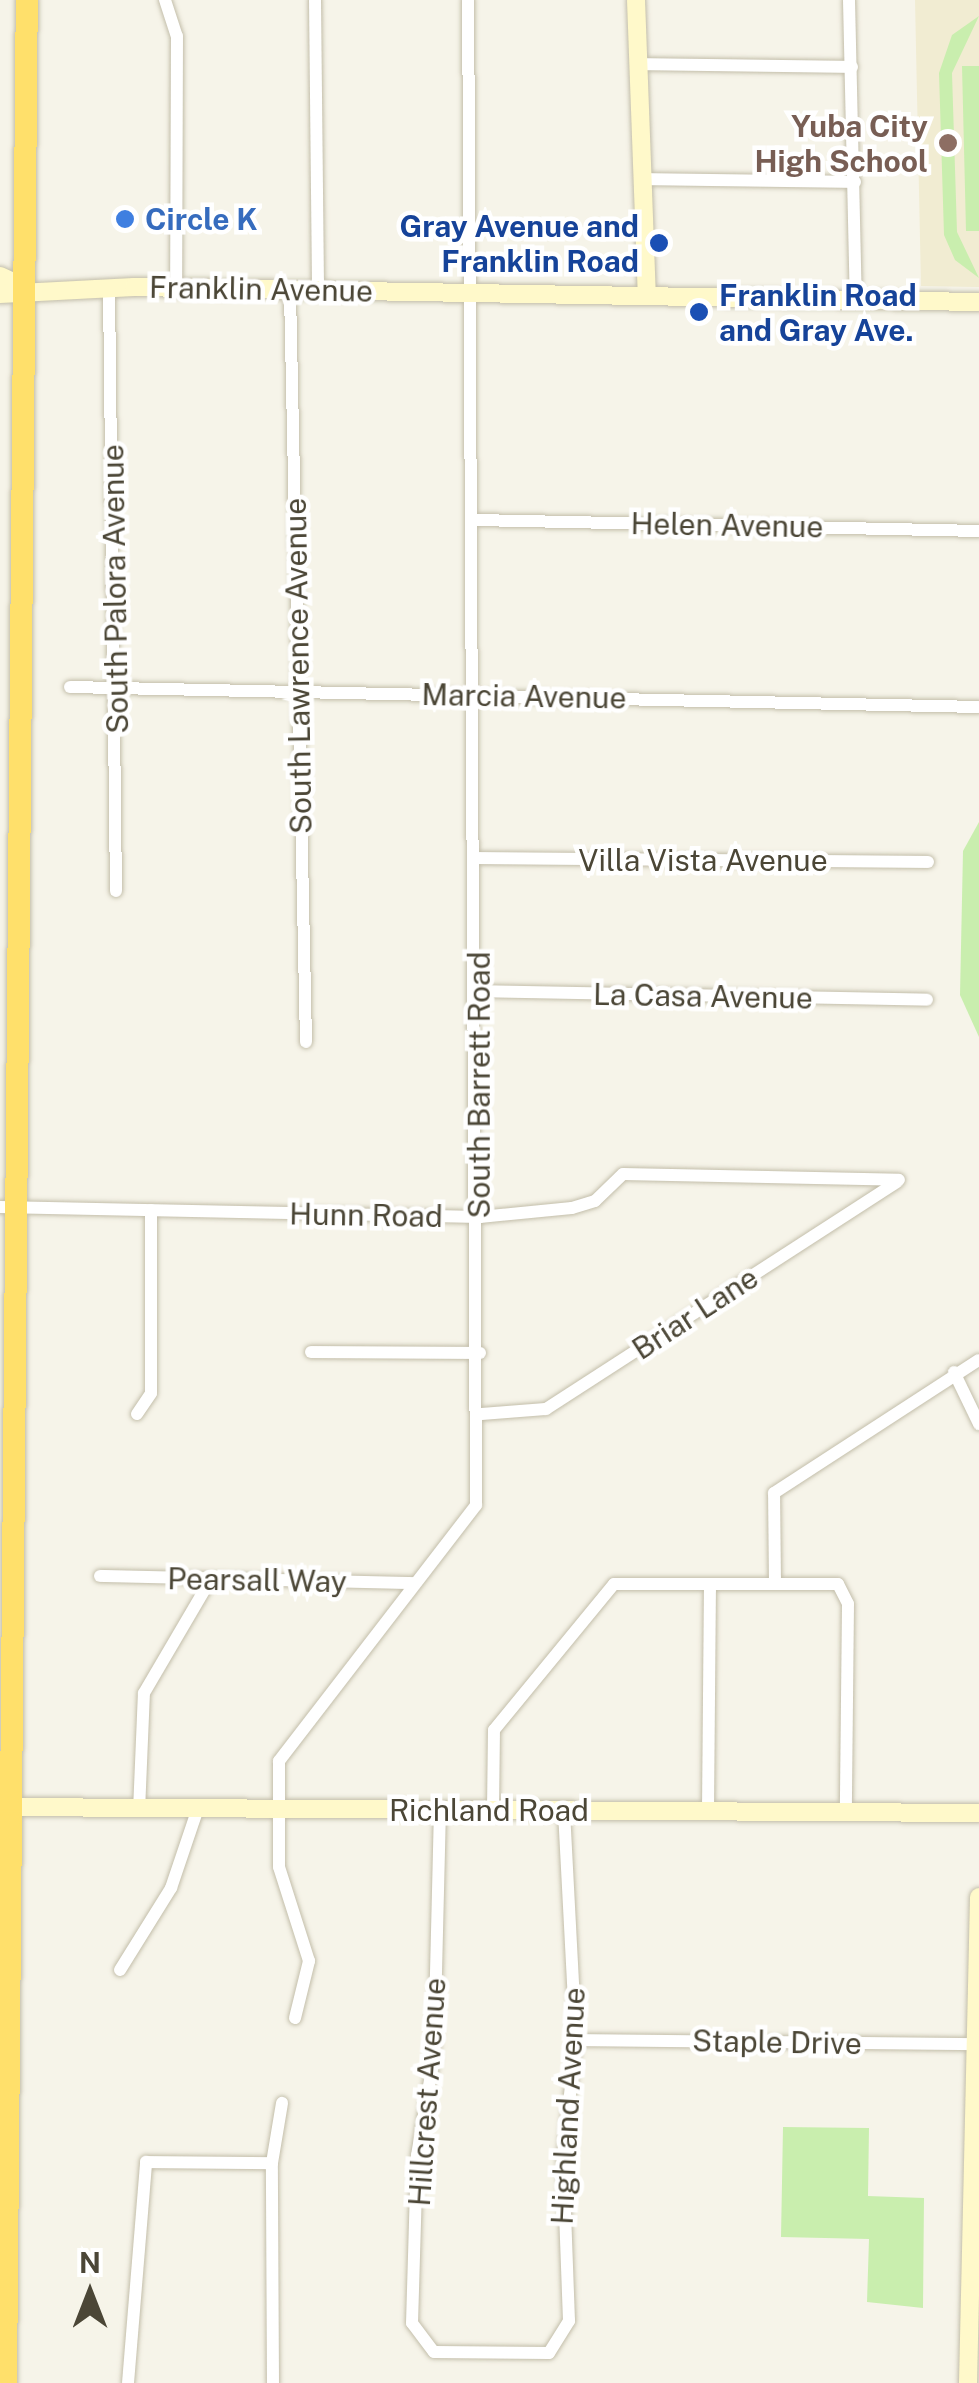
<!DOCTYPE html>
<html>
<head>
<meta charset="utf-8">
<style>
	body { margin:0 }
	#map { position:relative; width:979px; height:2383px; overflow:hidden; background:#f6f4e9; font-family:"Public Sans",sans-serif }
	div>[style] { position:absolute }
	[style*='--x'] { left:calc(var(--x)*1px); top:calc(var(--y)*1px); width:calc(var(--w)*1px); rotate:calc(var(--a)*1deg) }
	.education>* { inset:0; background:#f1ecd2 }
	.green>* { inset:0; background:#c9eeae }
	.roads { filter:drop-shadow(0 0 2px #c3beaa) drop-shadow(0 0 2px #c3beaa) }
	.street>* { height:12px; margin:-6px; padding:0 6px; transform-origin:6px; border-radius:6px; background:#fff }
	.secondary>* { height:18px; margin:-9px; padding:0 9px; transform-origin:9px; border-radius:9px; background:#fff9ca }
	.highway>* { height:22px; margin:-11px; padding:0 11px; transform-origin:11px; border-radius:11px; background:#ffe06b }
	.dots>* { width:28px; height:28px; translate:-50% -50%; box-sizing:border-box; border:5px solid #fff; border-radius:50% }
	span { translate:-50% -50%; white-space:nowrap; text-align:center; line-height:1.15; -webkit-text-stroke:9px #fff; paint-order:stroke }
	.education-label { font-size:30px; color:#785e54; font-weight:700 }
	.right { translate:-100% -50%; text-align:right }
	.shop-label { font-size:30px; color:#366cbe; font-weight:700 }
	.left { translate:0 -50%; text-align:left }
	.transit-label { font-size:30px; color:#164399; font-weight:700 }
	.street-label { font-size:30px; color:#4b4636 }
	.north { position:absolute; left:40px; top:2243px; width:100px; height:100px; -webkit-text-stroke:8px #fff; paint-order:stroke; rotate:0deg; font-size:28px; font-weight:700; line-height:40px; text-align:center; color:#4b4636 }
	.north::after { content:''; display:block; margin:auto; width:35px; height:45px; background:#4b4636; clip-path:polygon(50% 0,100% 100%,50% 72%,0 100%) }
</style>
</head>
<body>
<div id="map">
	<div class="education">
		<div style="clip-path:polygon(915px 0,979px 0,979px 287px,921px 286px)"></div>
	</div>
	<div class="green">
		<div style="clip-path:polygon(979px 16px,952px 73px,957px 232px,979px 278px,955px 260px,944px 235px,939px 73px,952px 35px)"></div>
		<div style="clip-path:polygon(962px 66px,979px 66px,979px 231px,966px 231px)"></div>
		<div style="clip-path:polygon(979px 822px,979px 1037px,960px 995px,963px 851px)"></div>
		<div style="clip-path:polygon(783px 2127px,869px 2128px,868px 2196px,924px 2198px,923px 2308px,867px 2302px,869px 2239px,781px 2237px)"></div>
	</div>
	<div class="roads">
		<div class="street">
			<div style="--x:165;--y:0;--w:38;--a:72"></div>
			<div style="--x:177;--y:36;--w:251;--a:90.2"></div>
			<div style="--x:315;--y:0;--w:291;--a:89.4"></div>
			<div style="--x:849;--y:0;--w:300;--a:88.7"></div>
			<div style="--x:638;--y:64;--w:214;--a:0.8"></div>
			<div style="--x:642;--y:179;--w:213;--a:0.8"></div>
			<div style="--x:109;--y:287;--w:604;--a:89.34"></div>
			<div style="--x:290;--y:291;--w:751;--a:88.78"></div>
			<div style="--x:476;--y:520;--w:503;--a:1.25"></div>
			<div style="--x:70;--y:687;--w:909;--a:1.26"></div>
			<div style="--x:478;--y:858;--w:450;--a:0.5"></div>
			<div style="--x:478;--y:991;--w:449;--a:1.1"></div>
			<div style="--x:0;--y:1207;--w:480;--a:1.2"></div>
			<div style="--x:480;--y:1217;--w:92;--a:-5.6"></div>
			<div style="--x:572;--y:1208;--w:24;--a:-17"></div>
			<div style="--x:595;--y:1201;--w:39;--a:-44"></div>
			<div style="--x:623;--y:1174;--w:276;--a:1.2"></div>
			<div style="--x:311;--y:1352;--w:169;--a:0.3"></div>
			<div style="--x:954;--y:1372;--w:58;--a:64.3"></div>
			<div style="--x:137;--y:1414;--w:25;--a:-56"></div>
			<div style="--x:151;--y:1393;--w:183;--a:-90"></div>
			<div style="--x:481;--y:1414;--w:65;--a:-4.4"></div>
			<div style="--x:546;--y:1409;--w:418;--a:-32.9"></div>
			<div style="--x:100;--y:1576;--w:313;--a:1.3"></div>
			<div style="--x:775;--y:1584;--w:91;--a:-90.6"></div>
			<div style="--x:774;--y:1493;--w:244;--a:-33"></div>
			<div style="--x:440;--y:1809;--w:248;--a:91.4"></div>
			<div style="--x:434;--y:2057;--w:99;--a:99.8"></div>
			<div style="--x:417;--y:2155;--w:168;--a:91.7"></div>
			<div style="--x:412;--y:2323;--w:36;--a:53"></div>
			<div style="--x:434;--y:2352;--w:115;--a:0.5"></div>
			<div style="--x:549;--y:2353;--w:38;--a:-58"></div>
			<div style="--x:569;--y:2321;--w:163;--a:-92.1"></div>
			<div style="--x:563;--y:2158;--w:119;--a:-83.7"></div>
			<div style="--x:576;--y:2040;--w:230;--a:-93"></div>
			<div style="--x:493;--y:1810;--w:80;--a:-89.3"></div>
			<div style="--x:494;--y:1730;--w:189;--a:-50.6"></div>
			<div style="--x:614;--y:1584;--w:224;--a:0"></div>
			<div style="--x:838;--y:1584;--w:22;--a:63"></div>
			<div style="--x:848;--y:1604;--w:208;--a:90.6"></div>
			<div style="--x:139;--y:1811;--w:118;--a:-87.6"></div>
			<div style="--x:144;--y:1693;--w:132;--a:-59.6"></div>
			<div style="--x:708;--y:1811;--w:227;--a:-89.5"></div>
			<div style="--x:120;--y:1970;--w:97;--a:-58.1"></div>
			<div style="--x:171;--y:1888;--w:81;--a:-71.3"></div>
			<div style="--x:295;--y:2018;--w:59;--a:-76.2"></div>
			<div style="--x:309;--y:1961;--w:99;--a:-107.7"></div>
			<div style="--x:279;--y:1867;--w:106;--a:-90"></div>
			<div style="--x:279;--y:1761;--w:323;--a:-52.4"></div>
			<div style="--x:476;--y:1505;--w:1505;--a:-90.3"></div>
			<div style="--x:576;--y:2040;--w:401;--a:0.6"></div>
			<div style="--x:128;--y:2383;--w:222;--a:-85.3"></div>
			<div style="--x:146;--y:2162;--w:126;--a:0.5"></div>
			<div style="--x:273;--y:2383;--w:220;--a:-90.3"></div>
			<div style="--x:272;--y:2163;--w:61;--a:-80.5"></div>
		</div>
		<div class="secondary">
			<div style="--x:636;--y:0;--w:295;--a:87.9"></div>
			<div style="--x:0;--y:276;--w:26;--a:25"></div>
			<div style="--x:0;--y:294;--w:134;--a:-3"></div>
			<div style="--x:134;--y:287;--w:845;--a:1.02"></div>
			<div style="--x:0;--y:1807;--w:979;--a:0.35"></div>
			<div style="--x:968;--y:2383;--w:486;--a:-88.7"></div>
		</div>
		<div class="highway">
			<div style="--x:6;--y:2383;--w:2383;--a:-89.5"></div>
		</div>
	</div>
	<div class="dots">
		<div style="left:948px;top:143px;background:#8d6e63"></div>
		<div style="left:125px;top:219px;background:#3f7fe0"></div>
		<div style="left:659px;top:243px;background:#1a4fb4"></div>
		<div style="left:699px;top:312px;background:#1a4fb4"></div>
	</div>
	<div class="education-label">
		<span class="right" style="left:928px;top:143px">Yuba City<br>High School</span>
	</div>
	<div class="shop-label">
		<span class="left" style="left:145px;top:219px">Circle K</span>
	</div>
	<div class="transit-label">
		<span class="right" style="left:639px;top:243px">Gray Avenue and<br>Franklin Road</span>
		<span class="left" style="left:719px;top:312px">Franklin Road<br>and Gray Ave.</span>
	</div>
	<div class="street-label">
		<span style="left:261px;top:289px;rotate:1deg">Franklin Avenue</span>
		<span style="left:727px;top:525px;rotate:1deg">Helen Avenue</span>
		<span style="left:115px;top:589px;rotate:-91deg">South Palora Avenue</span>
		<span style="left:298px;top:666px;rotate:-91deg">South Lawrence Avenue</span>
		<span style="left:524px;top:696px;rotate:1deg">Marcia Avenue</span>
		<span style="left:703px;top:860px">Villa Vista Avenue</span>
		<span style="left:703px;top:996px;rotate:1deg">La Casa Avenue</span>
		<span style="left:479px;top:1085px;rotate:-90deg">South Barrett Road</span>
		<span style="left:366px;top:1215px;rotate:1deg">Hunn Road</span>
		<span style="left:695px;top:1313px;rotate:-33deg">Briar Lane</span>
		<span style="left:257px;top:1580px;rotate:1deg">Pearsall Way</span>
		<span style="left:489px;top:1810px">Richland Road</span>
		<span style="left:777px;top:2042px;rotate:1deg">Staple Drive</span>
		<span style="left:427px;top:2092px;rotate:-86deg">Hillcrest Avenue</span>
		<span style="left:568px;top:2106px;rotate:-87deg">Highland Avenue</span>
	</div>
	<div class="north">N</div>
</div>
</body>
</html>
